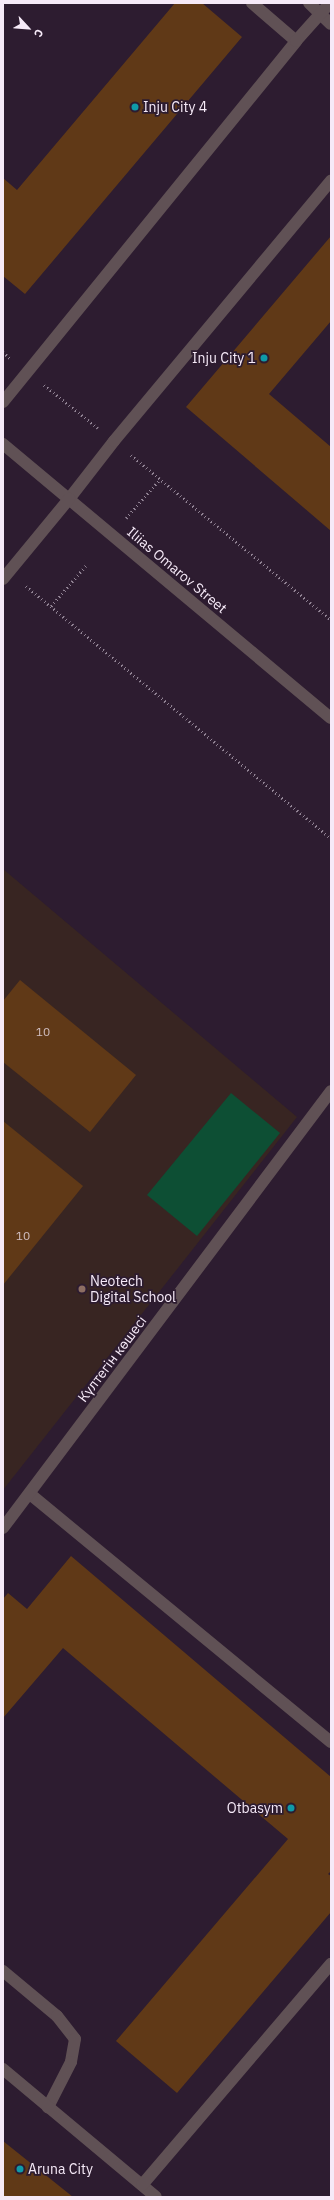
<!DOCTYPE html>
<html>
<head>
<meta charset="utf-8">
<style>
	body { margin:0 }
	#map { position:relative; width:334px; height:2200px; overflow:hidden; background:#2d1c30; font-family:"IBM Plex Sans",sans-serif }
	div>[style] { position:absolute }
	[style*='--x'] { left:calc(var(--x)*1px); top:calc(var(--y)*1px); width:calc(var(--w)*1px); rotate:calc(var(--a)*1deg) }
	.education>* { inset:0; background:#382522 }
	.green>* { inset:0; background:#0d4f34 }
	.building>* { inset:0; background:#603917 }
	.path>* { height:2.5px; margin-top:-1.25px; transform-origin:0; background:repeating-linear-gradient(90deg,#918394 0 1px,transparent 0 4px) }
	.lane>* { height:12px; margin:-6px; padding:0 6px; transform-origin:6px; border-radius:6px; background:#605155 }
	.street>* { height:12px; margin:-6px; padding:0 6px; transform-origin:6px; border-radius:6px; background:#605155 }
	.dots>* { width:11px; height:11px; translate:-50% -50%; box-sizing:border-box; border:2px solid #2d1c30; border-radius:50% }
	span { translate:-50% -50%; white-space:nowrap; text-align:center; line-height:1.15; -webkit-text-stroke:3.5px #2d1c30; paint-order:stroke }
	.number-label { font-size:12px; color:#d0bec0 }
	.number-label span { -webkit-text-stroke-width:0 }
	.poi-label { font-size:14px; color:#f6eaf8 }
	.left { translate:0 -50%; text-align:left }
	.right { translate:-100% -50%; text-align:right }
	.street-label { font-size:14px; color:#f6eaf8 }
	.frame { position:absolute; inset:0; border:4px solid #f6eaf8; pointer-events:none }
	.north { position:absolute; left:8px; top:8px; width:40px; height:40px; -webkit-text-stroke:3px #2d1c30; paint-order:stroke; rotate:116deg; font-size:11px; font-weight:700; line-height:16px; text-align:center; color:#f6eaf8 }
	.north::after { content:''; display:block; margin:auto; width:14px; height:18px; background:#f6eaf8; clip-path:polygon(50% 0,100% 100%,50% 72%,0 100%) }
</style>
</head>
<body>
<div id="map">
	<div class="education">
		<div style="clip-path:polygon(3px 869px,297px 1117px,3px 1490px)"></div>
	</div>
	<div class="green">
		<div style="clip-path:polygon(231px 1093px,280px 1133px,197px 1236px,147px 1195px)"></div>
	</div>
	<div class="building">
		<div style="clip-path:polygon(175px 3px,202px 3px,242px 37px,25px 294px,3px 276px,3px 178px,17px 190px)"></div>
		<div style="clip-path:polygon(331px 236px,331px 321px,269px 394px,331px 447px,331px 531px,186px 407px)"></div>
		<div style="clip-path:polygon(20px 980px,136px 1075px,90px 1132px,3px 1062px,3px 1001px)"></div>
		<div style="clip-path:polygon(3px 1121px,83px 1186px,3px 1285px)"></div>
		<div style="clip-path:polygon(71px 1556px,331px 1777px,331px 1871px,328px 1874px,331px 1876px,331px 1912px,177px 2093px,116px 2041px,288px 1839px,63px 1648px,3px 1718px,3px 1599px,8px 1593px,27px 1609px)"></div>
		<div style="clip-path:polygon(3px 2141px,73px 2197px,3px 2197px)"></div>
	</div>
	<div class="path">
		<div style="--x:3;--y:352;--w:9;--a:41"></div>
		<div style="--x:44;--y:385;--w:69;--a:38.5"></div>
		<div style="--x:131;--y:455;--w:259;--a:39.5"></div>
		<div style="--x:126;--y:518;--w:52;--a:-48.9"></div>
		<div style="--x:26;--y:586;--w:396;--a:39.6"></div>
		<div style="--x:51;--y:606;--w:55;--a:-49.4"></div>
	</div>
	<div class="lane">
		<div style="--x:252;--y:3;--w:58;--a:40.8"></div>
		<div style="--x:309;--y:3;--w:30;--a:44"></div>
		<div style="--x:3;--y:402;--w:465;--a:-50.9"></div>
		<div style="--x:296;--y:41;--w:51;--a:-48.2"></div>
		<div style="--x:69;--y:499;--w:73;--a:-52.2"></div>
		<div style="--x:114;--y:441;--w:339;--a:-50.2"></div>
		<div style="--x:3;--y:1971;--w:70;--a:39.8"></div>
		<div style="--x:57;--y:2016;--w:29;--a:52"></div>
		<div style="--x:75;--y:2039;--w:23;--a:100"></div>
		<div style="--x:71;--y:2062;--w:51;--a:117.1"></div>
	</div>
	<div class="street">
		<div style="--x:3;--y:444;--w:427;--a:39.9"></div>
		<div style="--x:3;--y:579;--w:104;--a:-50.5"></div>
		<div style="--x:30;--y:1494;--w:390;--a:39.5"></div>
		<div style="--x:3;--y:1528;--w:546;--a:-53.11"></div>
		<div style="--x:3;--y:2069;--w:199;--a:39.9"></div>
		<div style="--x:142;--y:2185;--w:291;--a:-49.5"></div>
	</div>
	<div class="dots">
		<div style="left:135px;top:107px;background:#0f9aa8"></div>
		<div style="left:264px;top:358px;background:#0f9aa8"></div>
		<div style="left:82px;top:1289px;background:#8d6e63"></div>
		<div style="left:291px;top:1808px;background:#0f9aa8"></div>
		<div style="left:20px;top:2169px;background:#0f9aa8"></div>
	</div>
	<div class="number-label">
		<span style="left:43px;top:1032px">10</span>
		<span style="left:23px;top:1236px">10</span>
	</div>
	<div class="poi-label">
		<span class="left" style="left:143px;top:107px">Inju City 4</span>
		<span class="right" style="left:256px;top:358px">Inju City 1</span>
		<span class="left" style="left:90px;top:1289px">Neotech<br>Digital School</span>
		<span class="right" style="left:283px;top:1808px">Otbasym</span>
		<span class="left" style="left:28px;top:2169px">Aruna City</span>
	</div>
	<div class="street-label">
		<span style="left:177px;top:570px;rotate:40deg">Iliias Omarov Street</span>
		<span style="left:112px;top:1359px;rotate:-53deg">Күлтегін көшесі</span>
	</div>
	<div class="frame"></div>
	<div class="north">С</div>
</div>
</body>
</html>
